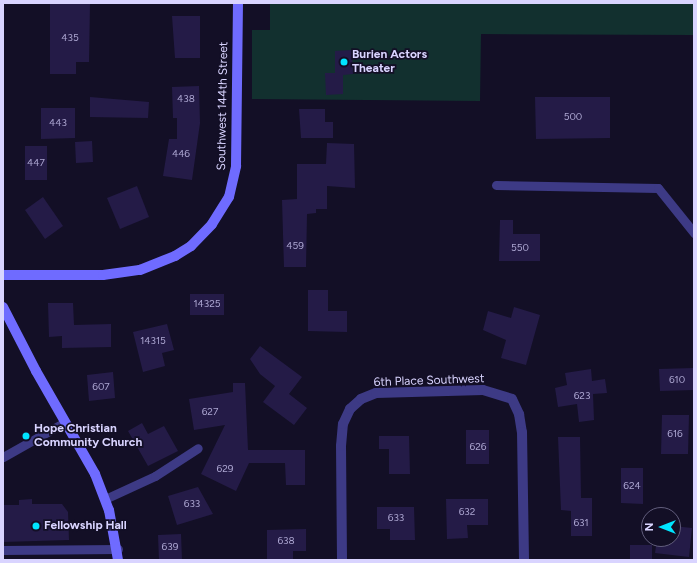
<!DOCTYPE html>
<html>
<head>
<meta charset="utf-8">
<style>
	body { margin:0 }
	#map { position:relative; width:697px; height:563px; overflow:hidden; background:#130f26; font-family:Figtree,sans-serif }
	div>[style] { position:absolute }
	[style*='--x'] { left:calc(var(--x)*1px); top:calc(var(--y)*1px); width:calc(var(--w)*1px); rotate:calc(var(--a)*1deg) }
	.green>* { inset:0; background:#12302f }
	.building>* { inset:0; background:#241b47 }
	.lane>* { height:9px; margin:-4.5px; padding:0 4.5px; transform-origin:4.5px; border-radius:4.5px; background:#3d3a85 }
	.street>* { height:10px; margin:-5px; padding:0 5px; transform-origin:5px; border-radius:5px; background:#3d3a85 }
	.secondary>* { height:10px; margin:-5px; padding:0 5px; transform-origin:5px; border-radius:5px; background:#6f6bff }
	.dots>* { width:11px; height:11px; translate:-50% -50%; box-sizing:border-box; border:2px solid #130f26; border-radius:50% }
	span { translate:-50% -50%; white-space:nowrap; text-align:center; line-height:1.15; -webkit-text-stroke:3.5px #130f26; paint-order:stroke }
	.number-label { font-size:10px; color:#aca6d1 }
	.number-label span { -webkit-text-stroke-width:0 }
	.poi-label { font-size:12px; color:#d9d4ff; font-weight:700 }
	.left { translate:0 -50%; text-align:left }
	.street-label { font-size:12px; color:#d9d4ff }
	.frame { position:absolute; inset:0; border:4px solid #d9d4ff; pointer-events:none }
	.north { position:absolute; left:641px; top:507px; width:40px; height:40px; box-sizing:border-box; background:#130f26; border:1px solid #625e7d; border-radius:50%; rotate:270deg; font-size:11px; font-weight:700; line-height:16px; text-align:center; color:#d9d4ff }
	.north::after { content:''; display:block; margin:auto; width:14px; height:18px; background:#00e5ff; clip-path:polygon(50% 0,100% 100%,50% 72%,0 100%) }
</style>
</head>
<body>
<div id="map">
	<div class="green">
		<div style="clip-path:polygon(270px 3px,694px 3px,694px 35px,481px 34px,480px 101px,252px 99px,252px 30px,270px 30px)"></div>
	</div>
	<div class="building">
		<div style="clip-path:polygon(50px 3px,90px 3px,89px 62px,76px 62px,76px 74px,50px 74px)"></div>
		<div style="clip-path:polygon(172px 16px,200px 16px,200px 58px,175px 58px)"></div>
		<div style="clip-path:polygon(352px 50px,353px 74px,343px 75px,343px 94px,326px 95px,325px 73px,335px 73px,335px 51px)"></div>
		<div style="clip-path:polygon(199px 86px,200px 123px,192px 180px,163px 176px,169px 139px,177px 139px,177px 118px,173px 118px,172px 87px)"></div>
		<div style="clip-path:polygon(90px 97px,149px 102px,148px 118px,90px 117px)"></div>
		<div style="clip-path:polygon(535px 97px,610px 97px,610px 138px,536px 139px)"></div>
		<div style="clip-path:polygon(41px 108px,75px 108px,75px 138px,41px 139px)"></div>
		<div style="clip-path:polygon(299px 109px,325px 109px,325px 122px,333px 122px,333px 138px,301px 138px)"></div>
		<div style="clip-path:polygon(92px 141px,93px 162px,76px 163px,75px 142px)"></div>
		<div style="clip-path:polygon(327px 143px,354px 144px,355px 188px,327px 186px,327px 209px,316px 209px,316px 213px,307px 214px,306px 267px,284px 267px,282px 200px,297px 199px,297px 164px,326px 164px)"></div>
		<div style="clip-path:polygon(25px 146px,47px 146px,47px 180px,25px 180px)"></div>
		<div style="clip-path:polygon(137px 186px,149px 217px,120px 229px,107px 198px)"></div>
		<div style="clip-path:polygon(43px 197px,63px 226px,45px 239px,25px 210px)"></div>
		<div style="clip-path:polygon(500px 220px,513px 220px,513px 234px,540px 234px,540px 261px,499px 261px)"></div>
		<div style="clip-path:polygon(308px 290px,328px 290px,328px 311px,347px 311px,347px 332px,308px 331px)"></div>
		<div style="clip-path:polygon(190px 294px,224px 294px,224px 315px,190px 315px)"></div>
		<div style="clip-path:polygon(48px 303px,73px 303px,74px 325px,111px 324px,111px 347px,62px 348px,62px 336px,49px 337px)"></div>
		<div style="clip-path:polygon(514px 307px,540px 315px,526px 365px,501px 358px,506px 340px,483px 330px,488px 311px,511px 318px)"></div>
		<div style="clip-path:polygon(167px 324px,174px 350px,162px 353px,165px 366px,143px 372px,133px 332px)"></div>
		<div style="clip-path:polygon(260px 346px,302px 377px,289px 394px,307px 408px,294px 425px,263px 402px,275px 386px,260px 374px,250px 359px)"></div>
		<div style="clip-path:polygon(694px 368px,694px 390px,660px 391px,659px 369px)"></div>
		<div style="clip-path:polygon(591px 369px,592px 381px,605px 379px,607px 393px,593px 394px,594px 420px,579px 422px,577px 404px,558px 407px,555px 388px,567px 385px,565px 373px)"></div>
		<div style="clip-path:polygon(113px 372px,115px 398px,89px 401px,87px 375px)"></div>
		<div style="clip-path:polygon(233px 383px,245px 383px,248px 450px,305px 450px,305px 485px,286px 485px,285px 463px,249px 463px,236px 491px,201px 474px,225px 425px,194px 430px,189px 399px,233px 392px)"></div>
		<div style="clip-path:polygon(662px 415px,689px 415px,688px 454px,661px 454px)"></div>
		<div style="clip-path:polygon(142px 423px,148px 434px,164px 426px,178px 451px,148px 466px,128px 431px)"></div>
		<div style="clip-path:polygon(466px 430px,489px 430px,489px 464px,466px 464px)"></div>
		<div style="clip-path:polygon(379px 436px,409px 436px,410px 474px,389px 474px,389px 449px,379px 449px)"></div>
		<div style="clip-path:polygon(558px 437px,580px 437px,581px 498px,592px 498px,592px 536px,571px 536px,571px 511px,561px 510px)"></div>
		<div style="clip-path:polygon(621px 468px,643px 468px,643px 504px,621px 503px)"></div>
		<div style="clip-path:polygon(198px 487px,213px 514px,177px 525px,168px 496px)"></div>
		<div style="clip-path:polygon(32px 499px,32px 504px,62px 504px,68px 512px,69px 540px,3px 542px,3px 505px,19px 505px,19px 500px)"></div>
		<div style="clip-path:polygon(446px 499px,488px 499px,488px 525px,467px 525px,468px 538px,447px 539px)"></div>
		<div style="clip-path:polygon(377px 507px,414px 507px,415px 540px,390px 540px,390px 529px,377px 529px)"></div>
		<div style="clip-path:polygon(673px 526px,692px 528px,689px 557px,655px 553px,657px 539px,673px 539px)"></div>
		<div style="clip-path:polygon(306px 529px,306px 551px,293px 551px,293px 560px,267px 560px,267px 530px)"></div>
		<div style="clip-path:polygon(181px 534px,182px 560px,159px 560px,158px 535px)"></div>
		<div style="clip-path:polygon(630px 545px,652px 545px,652px 560px,630px 560px)"></div>
	</div>
	<div class="lane">
		<div style="--x:496;--y:185;--w:162;--a:1.1"></div>
		<div style="--x:658;--y:188;--w:58;--a:51.3"></div>
		<div style="--x:3;--y:457;--w:71;--a:-29.4"></div>
		<div style="--x:105;--y:499;--w:55;--a:-24.7"></div>
		<div style="--x:155;--y:476;--w:51;--a:-33.1"></div>
		<div style="--x:3;--y:550;--w:115;--a:-0.5"></div>
	</div>
	<div class="street">
		<div style="--x:342;--y:560;--w:114;--a:-90.5"></div>
		<div style="--x:341;--y:446;--w:22;--a:-85"></div>
		<div style="--x:343;--y:424;--w:17;--a:-65"></div>
		<div style="--x:350;--y:409;--w:15;--a:-42"></div>
		<div style="--x:361;--y:399;--w:16;--a:-22"></div>
		<div style="--x:376;--y:393;--w:107;--a:-1.6"></div>
		<div style="--x:483;--y:390;--w:30;--a:17"></div>
		<div style="--x:512;--y:399;--w:17;--a:65"></div>
		<div style="--x:519;--y:414;--w:18;--a:81"></div>
		<div style="--x:522;--y:432;--w:128;--a:89.1"></div>
	</div>
	<div class="secondary">
		<div style="--x:3;--y:275;--w:100;--a:0"></div>
		<div style="--x:103;--y:275;--w:37;--a:-8"></div>
		<div style="--x:140;--y:270;--w:38;--a:-22"></div>
		<div style="--x:175;--y:256;--w:19;--a:-32"></div>
		<div style="--x:191;--y:246;--w:30;--a:-46"></div>
		<div style="--x:212;--y:224;--w:32;--a:-58"></div>
		<div style="--x:229;--y:197;--w:32;--a:-77"></div>
		<div style="--x:236;--y:166;--w:163;--a:-89.3"></div>
		<div style="--x:3;--y:307;--w:72;--a:62.7"></div>
		<div style="--x:36;--y:371;--w:119;--a:60.2"></div>
		<div style="--x:95;--y:474;--w:39;--a:69"></div>
		<div style="--x:109;--y:510;--w:51;--a:79.8"></div>
	</div>
	<div class="dots">
		<div style="left:344px;top:62px;background:#00e5ff"></div>
		<div style="left:26px;top:436px;background:#00e5ff"></div>
		<div style="left:36px;top:526px;background:#00e5ff"></div>
	</div>
	<div class="number-label">
		<span style="left:70px;top:38px">435</span>
		<span style="left:186px;top:99px">438</span>
		<span style="left:573px;top:117px">500</span>
		<span style="left:58px;top:123px">443</span>
		<span style="left:181px;top:154px">446</span>
		<span style="left:36px;top:163px">447</span>
		<span style="left:295px;top:246px">459</span>
		<span style="left:520px;top:248px">550</span>
		<span style="left:207px;top:304px">14325</span>
		<span style="left:153px;top:341px">14315</span>
		<span style="left:677px;top:380px">610</span>
		<span style="left:101px;top:387px">607</span>
		<span style="left:582px;top:396px">623</span>
		<span style="left:210px;top:412px">627</span>
		<span style="left:675px;top:434px">616</span>
		<span style="left:478px;top:447px">626</span>
		<span style="left:225px;top:469px">629</span>
		<span style="left:632px;top:486px">624</span>
		<span style="left:192px;top:504px">633</span>
		<span style="left:467px;top:512px">632</span>
		<span style="left:396px;top:518px">633</span>
		<span style="left:581px;top:523px">631</span>
		<span style="left:286px;top:541px">638</span>
		<span style="left:170px;top:547px">639</span>
	</div>
	<div class="poi-label">
		<span class="left" style="left:352px;top:62px">Burien Actors<br>Theater</span>
		<span class="left" style="left:34px;top:436px">Hope Christian<br>Community Church</span>
		<span class="left" style="left:44px;top:526px">Fellowship Hall</span>
	</div>
	<div class="street-label">
		<span style="left:223px;top:106px;rotate:-89deg">Southwest 144th Street</span>
		<span style="left:429px;top:381px;rotate:-2deg">6th Place Southwest</span>
	</div>
	<div class="frame"></div>
	<div class="north">N</div>
</div>
</body>
</html>
